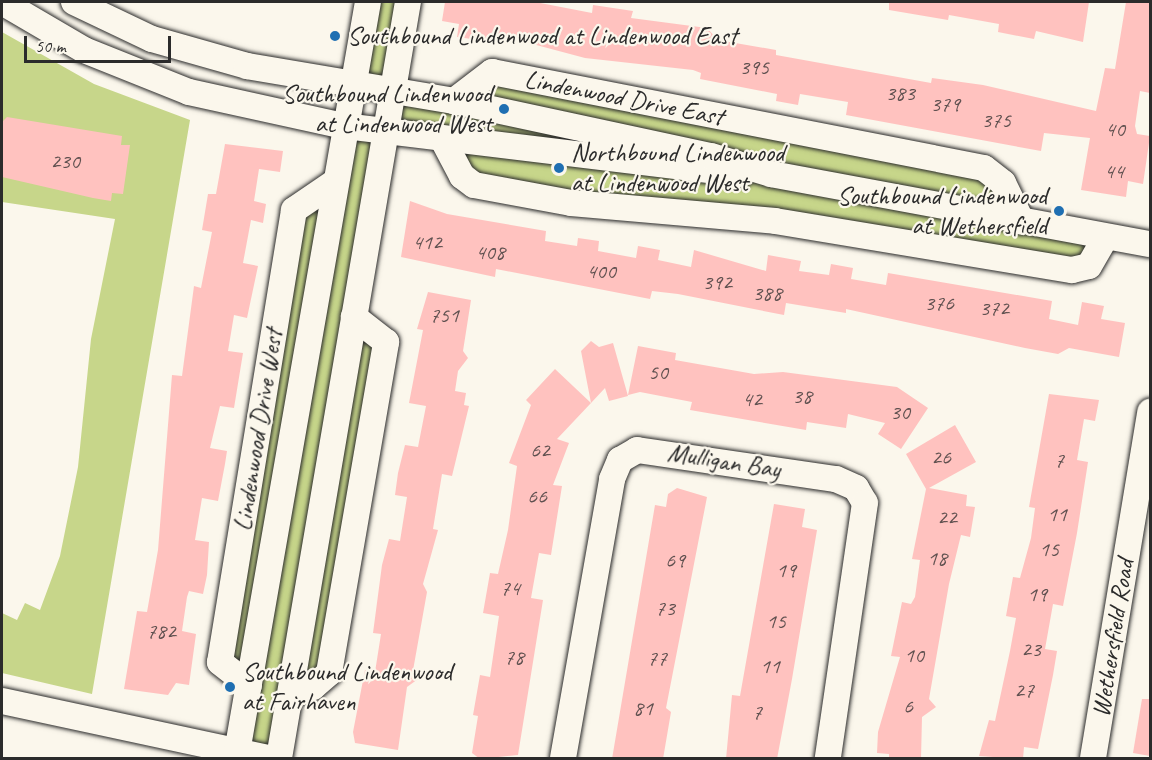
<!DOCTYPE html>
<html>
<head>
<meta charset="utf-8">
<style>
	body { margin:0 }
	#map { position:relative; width:1152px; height:760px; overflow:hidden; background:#fbf7ec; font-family:Caveat,sans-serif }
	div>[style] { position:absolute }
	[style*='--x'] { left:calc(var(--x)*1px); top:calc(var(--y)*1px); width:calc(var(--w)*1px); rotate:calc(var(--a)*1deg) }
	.green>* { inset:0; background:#c7d68a }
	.building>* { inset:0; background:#ffc2bf }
	.roads { filter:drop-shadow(0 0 2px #2b2b2b) drop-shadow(0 0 2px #2b2b2b) }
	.minor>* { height:26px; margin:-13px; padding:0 13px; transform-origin:13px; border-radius:13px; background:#fbf7ec }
	.dots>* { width:16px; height:16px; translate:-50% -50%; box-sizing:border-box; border:3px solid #fbf7ec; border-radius:50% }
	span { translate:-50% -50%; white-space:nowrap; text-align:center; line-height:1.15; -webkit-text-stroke:4.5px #fbf7ec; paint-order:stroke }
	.number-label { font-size:22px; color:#605150 }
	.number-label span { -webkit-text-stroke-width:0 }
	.poi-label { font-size:26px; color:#2b2b2b }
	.left { translate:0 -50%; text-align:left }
	.right { translate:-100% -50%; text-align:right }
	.street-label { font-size:26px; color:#2b2b2b }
	.frame { position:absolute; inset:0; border:3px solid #2b2b2b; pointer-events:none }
	.scale { position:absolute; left:24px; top:36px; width:147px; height:27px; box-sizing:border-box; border:3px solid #2b2b2b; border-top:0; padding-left:8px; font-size:18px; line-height:21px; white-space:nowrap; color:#2b2b2b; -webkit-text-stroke:4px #fbf7ec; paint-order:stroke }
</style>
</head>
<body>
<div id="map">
	<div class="green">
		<div style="clip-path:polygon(368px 2px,408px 2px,393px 92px,454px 101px,475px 80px,984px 168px,1022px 222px,1105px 238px,1089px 266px,474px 185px,443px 140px,386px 131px,354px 317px,386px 342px,329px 673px,290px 695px,279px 758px,236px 758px,249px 685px,230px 675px,294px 210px,335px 182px,344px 126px,386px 131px,393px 93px,350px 86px)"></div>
		<div style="clip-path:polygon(2px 32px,94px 84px,190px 120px,92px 694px,2px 673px,2px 613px,17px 620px,25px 603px,40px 610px,60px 556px,78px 467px,91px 339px,115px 219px,2px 202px)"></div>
	</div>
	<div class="building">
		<div style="clip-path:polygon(445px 2px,535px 2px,592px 13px,593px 5px,633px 11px,631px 18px,707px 28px,718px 40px,776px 50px,776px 55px,931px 83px,932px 78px,983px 85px,1096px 111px,1105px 68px,1115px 69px,1126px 2px,1150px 2px,1150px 93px,1140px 91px,1135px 126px,1137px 134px,1150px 136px,1143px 184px,1128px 181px,1126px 197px,1081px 190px,1090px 138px,1044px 133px,1041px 151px,846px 115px,848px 102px,800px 94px,798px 105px,776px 101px,777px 94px,700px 79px,701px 73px,693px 70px,585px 58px,510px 38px,509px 44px,457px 37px,459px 24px,442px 21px)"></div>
		<div style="clip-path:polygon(889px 2px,1089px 2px,1083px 42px,1036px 31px,1034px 39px,998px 32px,999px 24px,949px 15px,948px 20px,889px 10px)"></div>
		<div style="clip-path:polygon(7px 117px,122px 136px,121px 145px,130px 145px,123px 194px,112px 193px,111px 201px,93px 198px,2px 177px,2px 122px)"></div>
		<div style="clip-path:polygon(225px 144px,283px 151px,280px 172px,259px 169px,254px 201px,266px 204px,263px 223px,251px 220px,243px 263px,258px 266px,247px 318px,234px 315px,228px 351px,243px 353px,234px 408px,220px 406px,210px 448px,227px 451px,225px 464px,218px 501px,202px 498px,195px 540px,209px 542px,207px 575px,203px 594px,189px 591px,187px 597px,182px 631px,196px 634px,189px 685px,176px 683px,168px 695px,124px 689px,137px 611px,147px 612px,158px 550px,172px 375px,182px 376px,194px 286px,201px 288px,212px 232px,202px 230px,208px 194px,216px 194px)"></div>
		<div style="clip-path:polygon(410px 201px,447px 214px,546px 231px,545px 241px,577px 246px,578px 238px,599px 241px,598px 251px,636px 258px,638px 246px,660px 250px,658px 260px,691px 267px,694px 250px,766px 271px,768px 255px,801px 261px,799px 271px,829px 275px,831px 264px,853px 268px,851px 279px,886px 285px,888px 273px,1052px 301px,1049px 319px,1078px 325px,1082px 302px,1104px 306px,1101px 319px,1125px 323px,1119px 357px,1069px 348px,1058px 354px,1025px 348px,846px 309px,846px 313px,786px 303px,784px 315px,678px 294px,652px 291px,650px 299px,496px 269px,495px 277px,401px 257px)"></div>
		<div style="clip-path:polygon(428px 292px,471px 300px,463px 351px,468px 358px,458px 371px,455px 391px,466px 393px,464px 405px,469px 406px,452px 476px,442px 474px,433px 529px,438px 530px,423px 584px,427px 592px,412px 676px,418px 679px,407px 687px,398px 750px,355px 743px,353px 732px,365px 670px,375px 672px,381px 634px,373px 633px,382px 565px,389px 539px,400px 541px,407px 497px,395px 495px,398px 473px,405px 445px,418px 447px,426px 406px,409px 403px,423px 330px,417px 329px)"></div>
		<div style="clip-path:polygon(591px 341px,599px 347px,613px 343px,628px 396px,609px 401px,605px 388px,591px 403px,581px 351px)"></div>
		<div style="clip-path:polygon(638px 346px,676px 353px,675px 360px,754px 374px,783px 372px,897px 387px,928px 408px,901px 449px,878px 434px,885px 423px,848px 414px,846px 428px,807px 422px,806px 430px,690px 410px,692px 402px,640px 392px,628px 395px)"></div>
		<div style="clip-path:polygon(555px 369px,591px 403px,557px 439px,569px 443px,553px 485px,562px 486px,551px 555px,539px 553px,531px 598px,543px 600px,518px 755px,480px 759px,472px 753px,478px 716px,473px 715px,480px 675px,490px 677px,499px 616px,483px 613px,490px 573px,498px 574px,508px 530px,517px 466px,509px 463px,531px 405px,526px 400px)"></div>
		<div style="clip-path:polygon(1049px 394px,1099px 400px,1095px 421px,1084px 419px,1077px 460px,1088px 462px,1077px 533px,1063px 606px,1053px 604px,1045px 649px,1057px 651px,1053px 675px,1038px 749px,1024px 747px,1023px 759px,979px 756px,989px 720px,995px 721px,1010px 651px,1016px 618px,1006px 616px,1013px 577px,1020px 578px,1031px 538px,1035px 508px,1029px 507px)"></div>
		<div style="clip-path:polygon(955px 425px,976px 462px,929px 488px,967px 495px,966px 506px,975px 507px,970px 537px,961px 535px,949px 584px,929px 699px,936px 707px,922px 717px,921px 759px,889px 759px,889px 754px,877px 753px,878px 732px,900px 657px,891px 656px,902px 602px,911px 604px,915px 597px,920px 560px,912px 559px,926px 489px,906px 454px)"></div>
		<div style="clip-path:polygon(677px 488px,707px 497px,666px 708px,671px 712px,663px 759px,612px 759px,655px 505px,666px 507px,668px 494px)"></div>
		<div style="clip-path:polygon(774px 504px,805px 509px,802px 527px,817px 530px,792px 679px,777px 759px,726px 759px,732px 695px,740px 696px)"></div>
		<div style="clip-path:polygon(1142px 699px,1150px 699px,1150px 756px,1133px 753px)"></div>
	</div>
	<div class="roads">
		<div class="minor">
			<div style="--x:2;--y:2;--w:95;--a:30.3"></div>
			<div style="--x:84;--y:50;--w:113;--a:21.8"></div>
			<div style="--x:189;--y:92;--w:159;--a:12.4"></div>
			<div style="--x:344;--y:126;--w:400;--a:6.9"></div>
			<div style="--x:74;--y:2;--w:86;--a:25.4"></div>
			<div style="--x:152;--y:39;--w:99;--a:15.9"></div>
			<div style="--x:247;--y:66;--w:210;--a:9.6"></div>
			<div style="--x:454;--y:101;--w:263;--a:12.1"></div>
			<div style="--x:711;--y:156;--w:63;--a:16.7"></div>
			<div style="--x:771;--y:174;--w:385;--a:10.5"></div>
			<div style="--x:454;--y:101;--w:48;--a:-37.3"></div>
			<div style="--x:492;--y:72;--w:501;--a:11.04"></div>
			<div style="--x:984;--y:168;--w:24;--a:38"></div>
			<div style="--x:1003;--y:183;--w:43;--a:64"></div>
			<div style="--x:443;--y:140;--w:41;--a:62.2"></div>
			<div style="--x:462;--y:176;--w:15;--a:37"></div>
			<div style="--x:474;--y:185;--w:99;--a:10.5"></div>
			<div style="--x:571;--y:203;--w:205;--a:5"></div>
			<div style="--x:775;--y:221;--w:301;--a:9.4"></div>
			<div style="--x:1072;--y:270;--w:17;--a:-13"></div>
			<div style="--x:1089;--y:266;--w:32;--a:-60"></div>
			<div style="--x:249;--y:685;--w:37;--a:-142"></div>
			<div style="--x:220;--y:662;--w:458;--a:-80.7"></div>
			<div style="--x:294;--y:210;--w:50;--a:-34.3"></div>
			<div style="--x:290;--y:695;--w:24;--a:-19"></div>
			<div style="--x:313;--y:687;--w:21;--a:-41"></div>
			<div style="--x:329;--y:673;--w:336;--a:-80.2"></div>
			<div style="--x:386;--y:342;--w:41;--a:-142"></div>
			<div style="--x:2;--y:701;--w:271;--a:12.1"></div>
			<div style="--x:236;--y:758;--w:767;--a:-80.1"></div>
			<div style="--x:279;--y:758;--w:767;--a:-80.32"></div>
			<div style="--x:563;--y:758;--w:283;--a:-80"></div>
			<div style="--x:612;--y:479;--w:21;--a:-67"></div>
			<div style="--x:620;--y:460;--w:20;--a:-30"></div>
			<div style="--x:637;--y:450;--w:201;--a:8.3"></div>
			<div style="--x:836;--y:479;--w:22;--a:24"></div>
			<div style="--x:856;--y:488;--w:17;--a:59"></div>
			<div style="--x:865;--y:503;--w:258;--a:98.3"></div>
			<div style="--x:1093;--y:758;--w:351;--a:-80.6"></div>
		</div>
	</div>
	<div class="dots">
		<div style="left:335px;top:36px;background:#1f6fb2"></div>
		<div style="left:504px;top:109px;background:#1f6fb2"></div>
		<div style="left:559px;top:168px;background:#1f6fb2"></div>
		<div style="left:1059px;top:211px;background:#1f6fb2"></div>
		<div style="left:230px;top:687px;background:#1f6fb2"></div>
	</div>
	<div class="number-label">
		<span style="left:754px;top:68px">395</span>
		<span style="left:900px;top:94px">383</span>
		<span style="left:945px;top:105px">379</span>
		<span style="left:996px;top:121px">375</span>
		<span style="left:1115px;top:130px">40</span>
		<span style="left:65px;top:162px">230</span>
		<span style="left:1114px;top:172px">44</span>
		<span style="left:427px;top:243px">412</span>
		<span style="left:490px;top:253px">408</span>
		<span style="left:601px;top:272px">400</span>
		<span style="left:717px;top:283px">392</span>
		<span style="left:767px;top:294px">388</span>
		<span style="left:939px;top:304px">376</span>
		<span style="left:994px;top:309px">372</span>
		<span style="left:444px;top:316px">751</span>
		<span style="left:658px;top:373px">50</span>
		<span style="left:802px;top:397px">38</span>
		<span style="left:752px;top:400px">42</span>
		<span style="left:900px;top:413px">30</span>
		<span style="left:540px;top:451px">62</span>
		<span style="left:941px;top:458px">26</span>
		<span style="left:1059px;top:461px">7</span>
		<span style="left:537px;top:497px">66</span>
		<span style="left:1057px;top:515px">11</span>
		<span style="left:947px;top:518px">22</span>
		<span style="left:1049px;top:550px">15</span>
		<span style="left:937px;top:559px">18</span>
		<span style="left:675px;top:561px">69</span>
		<span style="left:786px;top:571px">19</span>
		<span style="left:510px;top:589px">74</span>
		<span style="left:1037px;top:595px">19</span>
		<span style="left:665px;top:609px">73</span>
		<span style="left:776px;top:622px">15</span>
		<span style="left:161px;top:632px">782</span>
		<span style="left:1031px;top:650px">23</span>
		<span style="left:914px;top:656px">10</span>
		<span style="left:514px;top:658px">78</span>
		<span style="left:657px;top:659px">77</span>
		<span style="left:770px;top:667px">11</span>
		<span style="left:1024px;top:691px">27</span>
		<span style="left:908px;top:707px">6</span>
		<span style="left:643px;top:709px">81</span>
		<span style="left:757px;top:713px">7</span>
	</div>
	<div class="poi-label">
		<span class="left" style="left:347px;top:36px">Southbound Lindenwood at Lindenwood East</span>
		<span class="right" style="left:492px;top:109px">Southbound Lindenwood<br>at Lindenwood West</span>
		<span class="left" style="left:571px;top:168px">Northbound Lindenwood<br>at Lindenwood West</span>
		<span class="right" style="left:1047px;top:211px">Southbound Lindenwood<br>at Wethersfield</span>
		<span class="left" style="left:242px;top:687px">Southbound Lindenwood<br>at Fairhaven</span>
	</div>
	<div class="street-label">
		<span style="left:624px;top:98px;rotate:11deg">Lindenwood Drive East</span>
		<span style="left:258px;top:430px;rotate:-81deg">Lindenwood Drive West</span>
		<span style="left:724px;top:461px;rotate:9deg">Mulligan Bay</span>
		<span style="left:1113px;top:638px;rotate:-81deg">Wethersfield Road</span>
	</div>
	<div class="frame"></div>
	<div class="scale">50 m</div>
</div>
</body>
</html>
